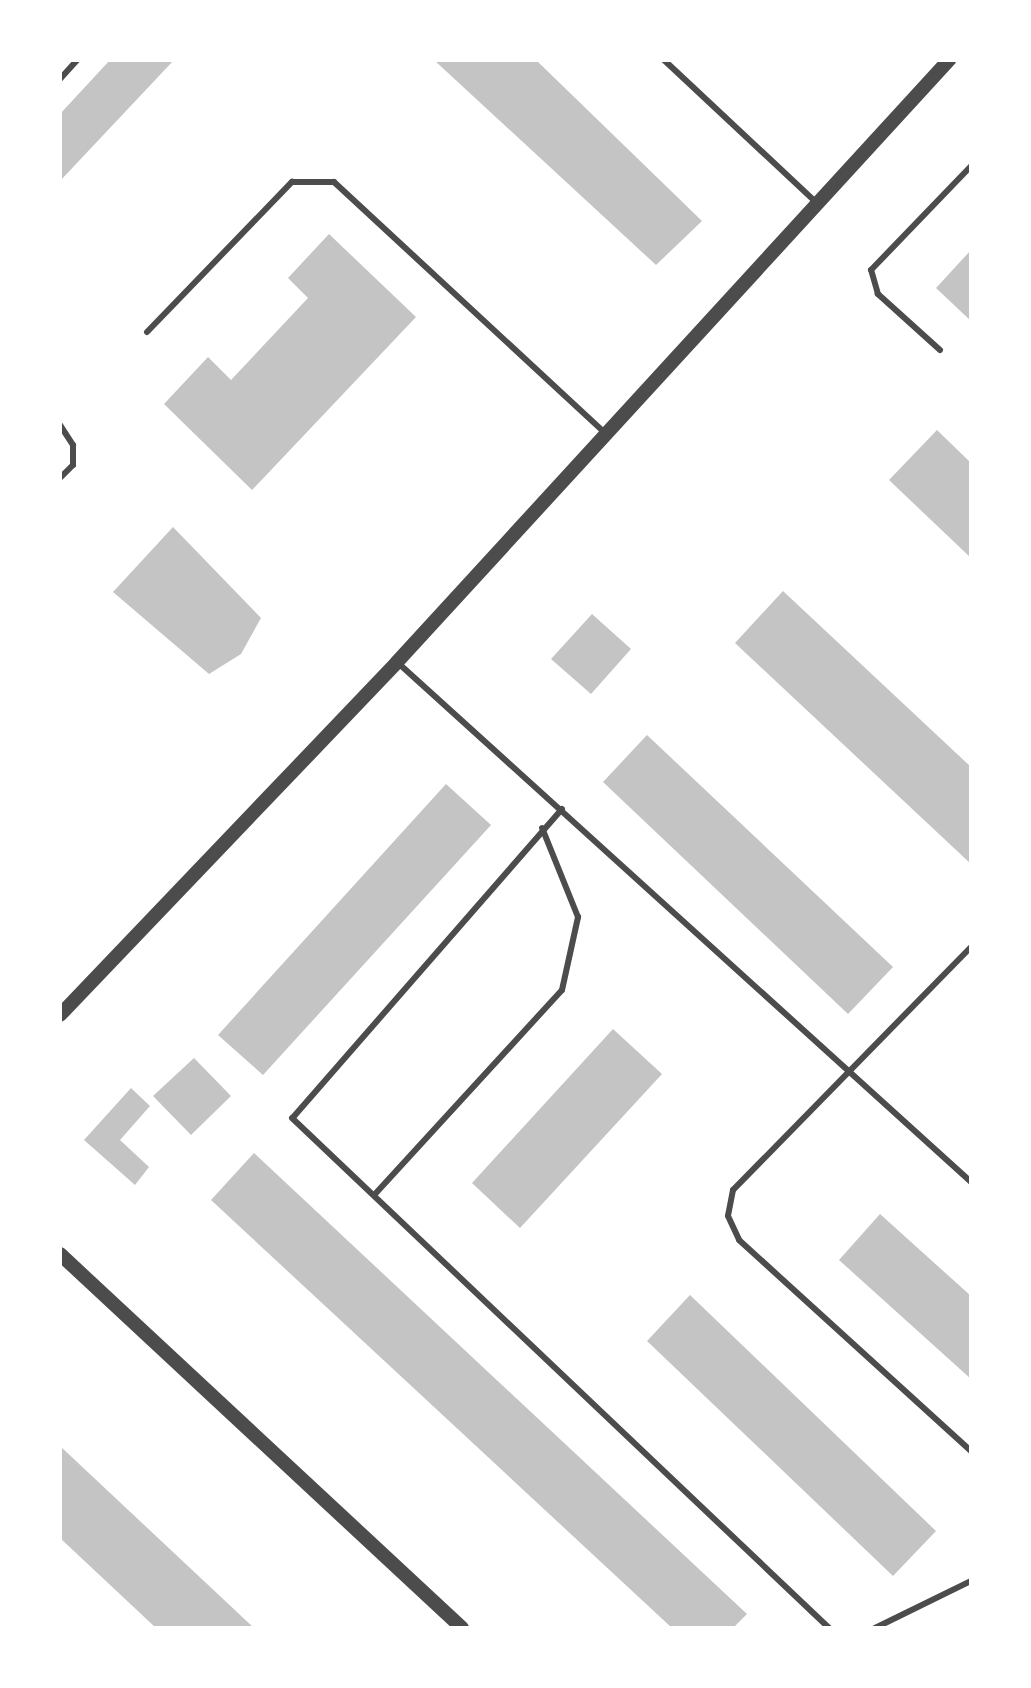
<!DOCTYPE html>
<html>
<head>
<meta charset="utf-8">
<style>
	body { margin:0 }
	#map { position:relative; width:1031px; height:1688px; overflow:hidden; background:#fff; font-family:"Open Sans",sans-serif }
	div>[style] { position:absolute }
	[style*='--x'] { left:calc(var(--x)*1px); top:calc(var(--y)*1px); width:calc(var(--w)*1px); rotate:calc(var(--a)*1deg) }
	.building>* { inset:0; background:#c4c4c4 }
	.service>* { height:6px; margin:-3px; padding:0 3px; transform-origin:3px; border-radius:3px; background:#4c4c4c }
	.tertiary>* { height:14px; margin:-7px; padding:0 7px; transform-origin:7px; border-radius:7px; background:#4c4c4c }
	span { translate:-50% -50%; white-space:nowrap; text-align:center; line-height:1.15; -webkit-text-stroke:8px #fff; paint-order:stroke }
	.frame { position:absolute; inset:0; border:62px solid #fff; pointer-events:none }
</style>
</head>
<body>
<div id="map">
	<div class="building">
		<div style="clip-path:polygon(110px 60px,174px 60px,60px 181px,60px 114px)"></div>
		<div style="clip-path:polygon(434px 60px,536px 60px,702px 221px,656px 265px)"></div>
		<div style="clip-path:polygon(329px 234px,416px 317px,252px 490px,164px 404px,208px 357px,231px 380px,308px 298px,288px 278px)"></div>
		<div style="clip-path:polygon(971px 250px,971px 321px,936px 288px)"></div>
		<div style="clip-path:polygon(937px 430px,971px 463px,971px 558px,889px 480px)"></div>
		<div style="clip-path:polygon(173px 527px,261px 618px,241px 654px,209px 674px,113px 592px)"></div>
		<div style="clip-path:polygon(783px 591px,971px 767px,971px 864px,735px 643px)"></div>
		<div style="clip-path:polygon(592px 614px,631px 649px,591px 694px,551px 659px)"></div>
		<div style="clip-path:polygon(647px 735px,893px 967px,848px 1014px,603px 782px)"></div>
		<div style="clip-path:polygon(446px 784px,491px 825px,263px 1075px,218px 1035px)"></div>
		<div style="clip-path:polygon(613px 1029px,662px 1074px,520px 1228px,472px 1183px)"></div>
		<div style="clip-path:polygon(194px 1058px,231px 1096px,191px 1135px,153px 1096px)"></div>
		<div style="clip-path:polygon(131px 1088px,150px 1106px,120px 1140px,149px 1167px,135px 1185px,84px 1140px)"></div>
		<div style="clip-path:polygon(254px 1153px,747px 1614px,733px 1628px,672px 1628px,211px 1200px)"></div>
		<div style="clip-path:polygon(880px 1214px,971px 1296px,971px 1379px,839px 1260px)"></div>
		<div style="clip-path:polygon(690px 1295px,936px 1531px,893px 1576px,647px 1341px)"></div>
		<div style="clip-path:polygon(60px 1446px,254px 1628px,156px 1628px,60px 1538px)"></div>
	</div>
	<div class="service">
		<div style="--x:664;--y:60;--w:208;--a:43.1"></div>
		<div style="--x:60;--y:79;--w:25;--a:-48"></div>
		<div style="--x:147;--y:332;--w:209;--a:-46"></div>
		<div style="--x:292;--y:182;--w:42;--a:0"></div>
		<div style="--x:334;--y:182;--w:367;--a:42.8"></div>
		<div style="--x:940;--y:350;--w:84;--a:-137.9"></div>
		<div style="--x:878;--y:294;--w:25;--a:-106"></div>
		<div style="--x:871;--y:270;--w:144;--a:-46.1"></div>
		<div style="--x:60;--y:425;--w:24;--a:57"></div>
		<div style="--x:73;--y:445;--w:20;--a:90"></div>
		<div style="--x:73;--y:465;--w:18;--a:135"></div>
		<div style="--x:397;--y:662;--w:775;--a:42.17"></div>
		<div style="--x:562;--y:809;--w:410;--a:131.1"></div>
		<div style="--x:292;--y:1118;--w:741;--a:43.52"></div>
		<div style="--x:971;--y:947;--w:340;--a:134.4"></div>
		<div style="--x:733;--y:1190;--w:26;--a:101"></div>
		<div style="--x:728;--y:1216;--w:26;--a:65"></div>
		<div style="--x:739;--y:1240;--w:314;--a:42.3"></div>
		<div style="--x:376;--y:1193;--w:275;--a:-47.5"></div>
		<div style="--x:562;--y:990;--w:75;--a:-77.6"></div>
		<div style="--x:578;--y:917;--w:96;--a:-112"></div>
		<div style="--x:875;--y:1628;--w:107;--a:-26.1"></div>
	</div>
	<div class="tertiary">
		<div style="--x:60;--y:1015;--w:488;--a:-46.3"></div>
		<div style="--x:397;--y:662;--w:817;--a:-47.48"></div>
		<div style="--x:60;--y:1254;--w:549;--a:42.93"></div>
	</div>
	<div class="frame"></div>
</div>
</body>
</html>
